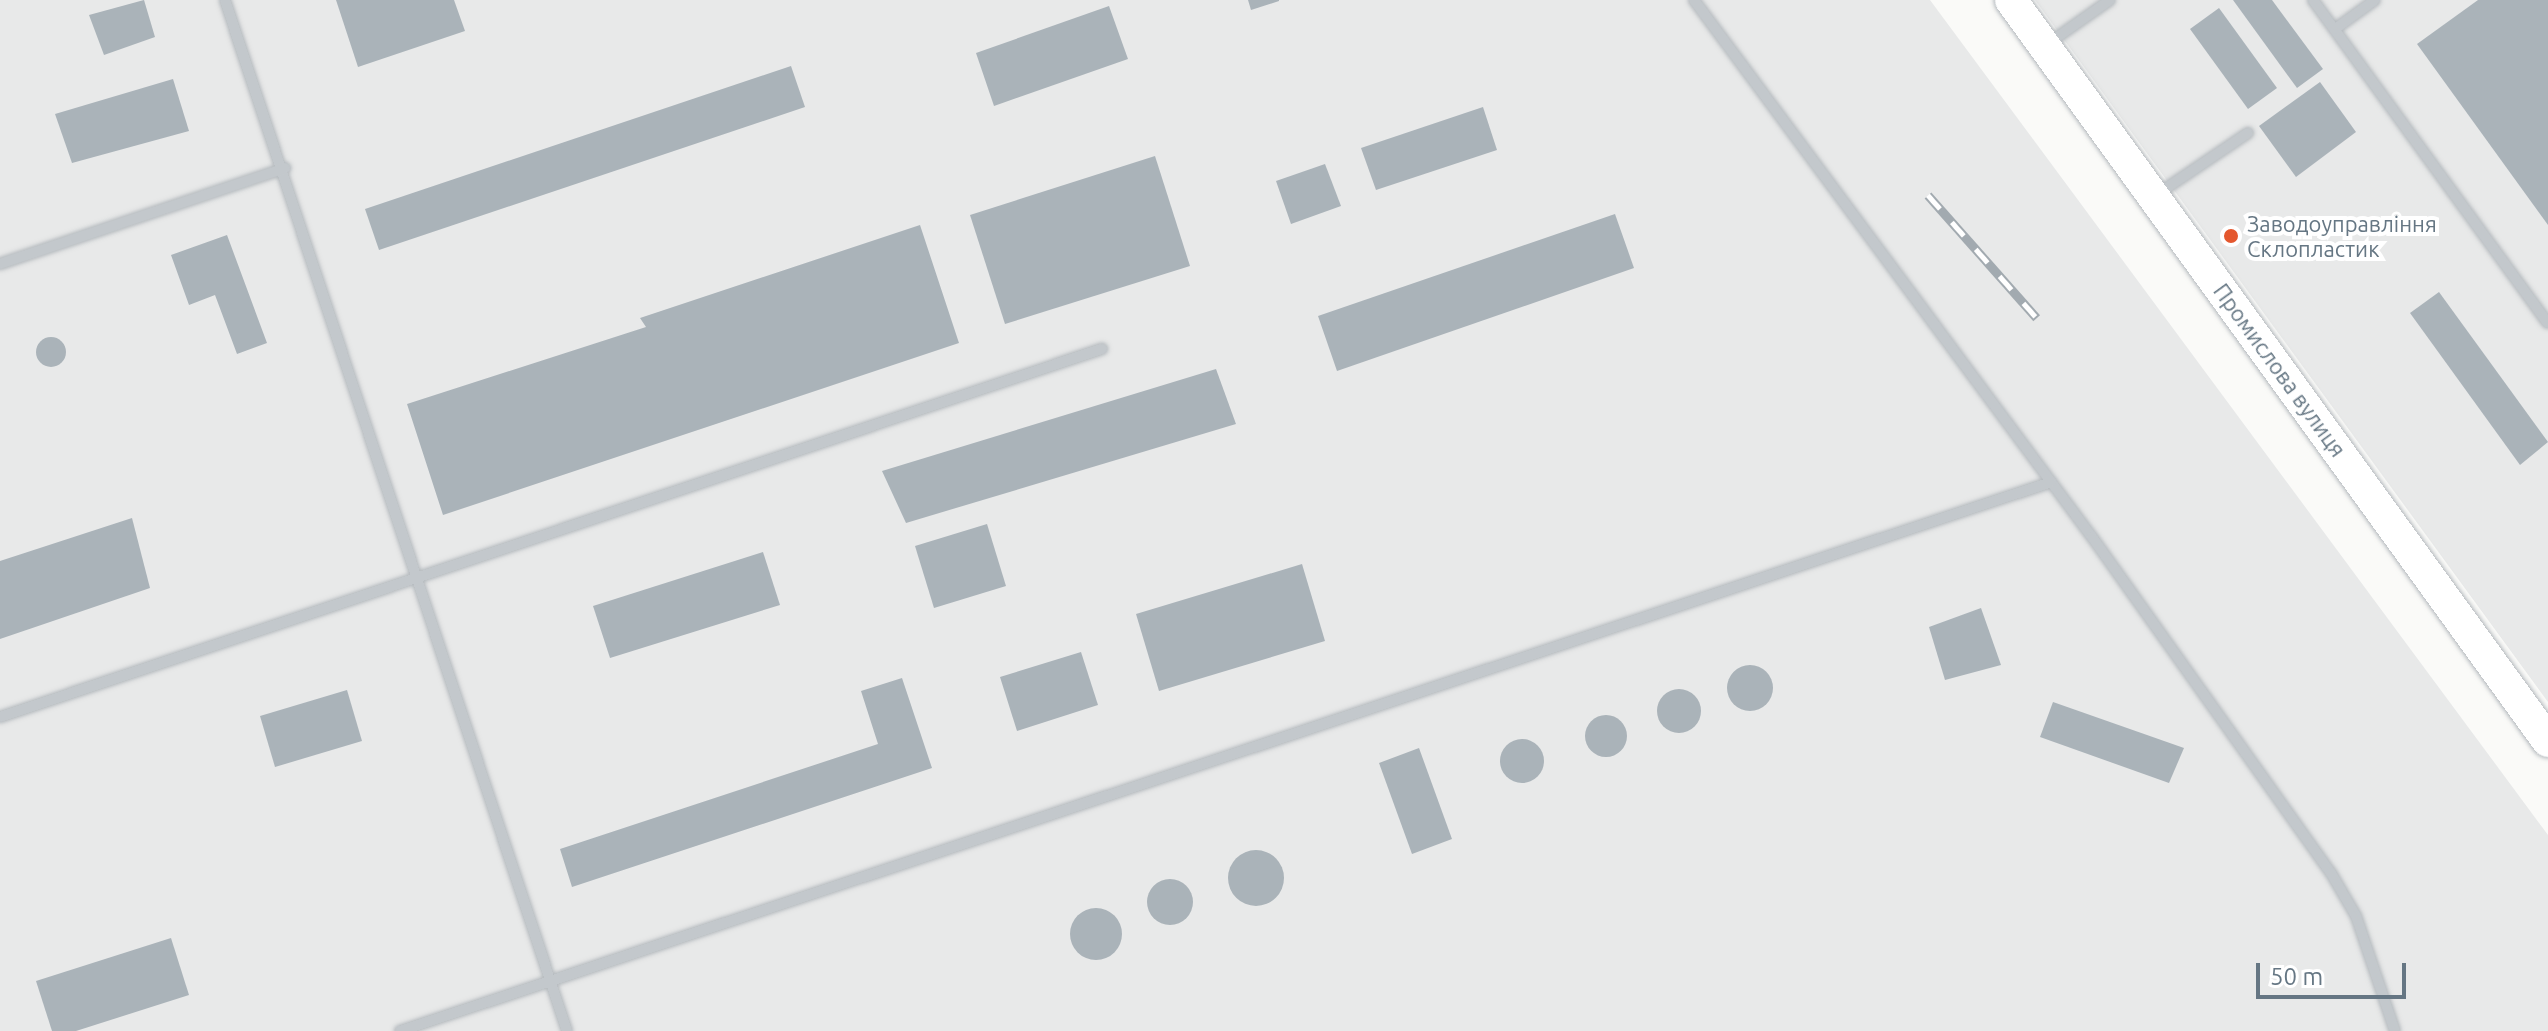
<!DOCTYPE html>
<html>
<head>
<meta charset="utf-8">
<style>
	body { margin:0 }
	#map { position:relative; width:2548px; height:1031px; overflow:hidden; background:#fafaf8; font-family:Ubuntu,sans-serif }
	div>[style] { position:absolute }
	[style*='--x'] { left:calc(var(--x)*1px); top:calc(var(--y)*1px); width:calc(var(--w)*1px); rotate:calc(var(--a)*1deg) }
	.built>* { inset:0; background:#e8e9e9 }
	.building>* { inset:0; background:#aab3b9 }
	.round { border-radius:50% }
	.roads { filter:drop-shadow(0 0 2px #b5babe) drop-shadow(0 0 2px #b5babe) }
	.lane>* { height:10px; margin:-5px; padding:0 5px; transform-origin:5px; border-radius:5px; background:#c3c8cc }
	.primary>* { height:32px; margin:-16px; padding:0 16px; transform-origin:16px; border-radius:16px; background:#fff }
	.rail>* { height:9px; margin-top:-4.5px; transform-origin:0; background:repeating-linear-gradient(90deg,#fff 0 18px,#a2aab0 0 36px); box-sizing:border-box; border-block:2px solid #a2aab0 }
	.dots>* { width:22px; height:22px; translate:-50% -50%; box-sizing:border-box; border:4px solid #fff; border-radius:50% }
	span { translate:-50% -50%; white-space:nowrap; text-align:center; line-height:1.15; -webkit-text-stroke:8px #fff; paint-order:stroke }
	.poi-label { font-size:22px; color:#657683 }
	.left { translate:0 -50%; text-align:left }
	.street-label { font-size:22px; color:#657683 }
	.scale { position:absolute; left:2256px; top:963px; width:150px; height:36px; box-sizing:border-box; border:4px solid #657683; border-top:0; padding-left:10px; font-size:24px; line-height:28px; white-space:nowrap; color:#657683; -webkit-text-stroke:6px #fff; paint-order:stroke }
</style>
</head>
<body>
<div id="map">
	<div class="built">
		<div style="clip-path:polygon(0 0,1930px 0,2548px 835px,2548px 1031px,0 1031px)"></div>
		<div style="clip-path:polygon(2035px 0,2548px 0,2548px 702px)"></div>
	</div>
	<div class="building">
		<div style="clip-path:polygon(144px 0,155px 37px,104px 55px,89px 15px)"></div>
		<div style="clip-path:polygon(336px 0,454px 0,465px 31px,358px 67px)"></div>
		<div style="clip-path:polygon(1248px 0,1279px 0,1279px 1px,1251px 10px)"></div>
		<div style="clip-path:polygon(2233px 0,2272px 0,2323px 69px,2297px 88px)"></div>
		<div style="clip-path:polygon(2478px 0,2548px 0,2548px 225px,2417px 44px)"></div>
		<div style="clip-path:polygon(1109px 6px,1128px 59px,994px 106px,976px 53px)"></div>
		<div style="clip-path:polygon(2219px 8px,2277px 88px,2248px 109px,2190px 29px)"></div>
		<div style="clip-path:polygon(791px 66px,805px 107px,379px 250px,365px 209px)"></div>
		<div style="clip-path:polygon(173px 79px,189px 131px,72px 163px,55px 114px)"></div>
		<div style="clip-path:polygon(2320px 82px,2356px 132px,2296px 177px,2259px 126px)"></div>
		<div style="clip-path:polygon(1483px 107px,1497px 150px,1376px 190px,1361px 148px)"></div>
		<div style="clip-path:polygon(1155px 156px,1190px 266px,1005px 324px,970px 215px)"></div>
		<div style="clip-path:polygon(1325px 164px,1341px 206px,1291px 224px,1276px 181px)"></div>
		<div style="clip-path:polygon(1615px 214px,1634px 268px,1337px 371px,1318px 316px)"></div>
		<div style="clip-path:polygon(920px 225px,959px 343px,443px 515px,407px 404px,646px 327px,640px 318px)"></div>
		<div style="clip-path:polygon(227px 235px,267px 343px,237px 354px,215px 295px,189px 305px,171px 255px)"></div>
		<div style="clip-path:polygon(2439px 292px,2548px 442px,2520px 465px,2410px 313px)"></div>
		<div class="round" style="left:36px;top:337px;width:30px;height:30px"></div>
		<div style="clip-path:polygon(1216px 369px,1236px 424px,906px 523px,882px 471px)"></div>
		<div style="clip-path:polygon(132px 518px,150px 588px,0 639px,0 561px)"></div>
		<div style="clip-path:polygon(987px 524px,1006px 586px,934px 608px,915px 546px)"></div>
		<div style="clip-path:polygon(763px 552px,780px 605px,610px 658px,593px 606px)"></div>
		<div style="clip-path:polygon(1302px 564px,1325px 641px,1159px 691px,1136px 614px)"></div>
		<div style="clip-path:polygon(1981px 608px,2001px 665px,1945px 680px,1929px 627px)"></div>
		<div style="clip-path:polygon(1081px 652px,1098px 705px,1017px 731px,1000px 677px)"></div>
		<div class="round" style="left:1727px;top:665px;width:46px;height:46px"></div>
		<div style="clip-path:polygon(902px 678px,932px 768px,572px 887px,560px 849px,878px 744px,861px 691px)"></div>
		<div class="round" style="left:1657px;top:689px;width:44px;height:44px"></div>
		<div style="clip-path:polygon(347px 690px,362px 741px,275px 767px,260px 716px)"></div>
		<div style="clip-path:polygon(2053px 702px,2184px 748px,2169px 783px,2040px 737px)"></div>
		<div class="round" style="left:1585px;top:715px;width:42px;height:42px"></div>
		<div class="round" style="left:1500px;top:739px;width:44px;height:44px"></div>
		<div style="clip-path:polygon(1419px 748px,1452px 839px,1412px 854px,1379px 763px)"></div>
		<div class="round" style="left:1228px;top:850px;width:56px;height:56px"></div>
		<div class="round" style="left:1147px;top:879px;width:46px;height:46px"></div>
		<div class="round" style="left:1070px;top:908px;width:52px;height:52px"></div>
		<div style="clip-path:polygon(171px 938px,189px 995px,76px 1031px,52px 1031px,36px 981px)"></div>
	</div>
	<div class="roads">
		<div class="lane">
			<div style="--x:225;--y:0;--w:1086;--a:71.65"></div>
			<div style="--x:1694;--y:0;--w:668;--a:53.46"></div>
			<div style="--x:2092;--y:537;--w:412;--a:54.6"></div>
			<div style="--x:2331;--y:873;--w:50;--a:59.8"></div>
			<div style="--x:2356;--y:916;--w:121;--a:71.3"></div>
			<div style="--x:2313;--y:0;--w:399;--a:54"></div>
			<div style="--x:2335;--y:29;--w:49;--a:-35.9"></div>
			<div style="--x:2046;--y:45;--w:78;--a:-35.1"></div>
			<div style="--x:2156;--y:195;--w:111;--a:-34"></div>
			<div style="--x:0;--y:264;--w:301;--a:-18.6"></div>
			<div style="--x:0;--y:717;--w:1162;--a:-18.47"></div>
			<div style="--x:400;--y:1031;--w:1740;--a:-18.39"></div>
		</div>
		<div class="primary">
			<div style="--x:2011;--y:0;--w:915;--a:54.07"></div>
		</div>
	</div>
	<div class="rail">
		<div style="--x:1928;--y:195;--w:164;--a:48.5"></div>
	</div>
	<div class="dots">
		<div style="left:2231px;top:236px;background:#e4572e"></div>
	</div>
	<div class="poi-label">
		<span class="left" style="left:2247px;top:236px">Заводоуправління<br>Склопластик</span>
	</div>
	<div class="street-label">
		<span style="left:2280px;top:370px;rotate:54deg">Промислова вулиця</span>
	</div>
	<div class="scale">50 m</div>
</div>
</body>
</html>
